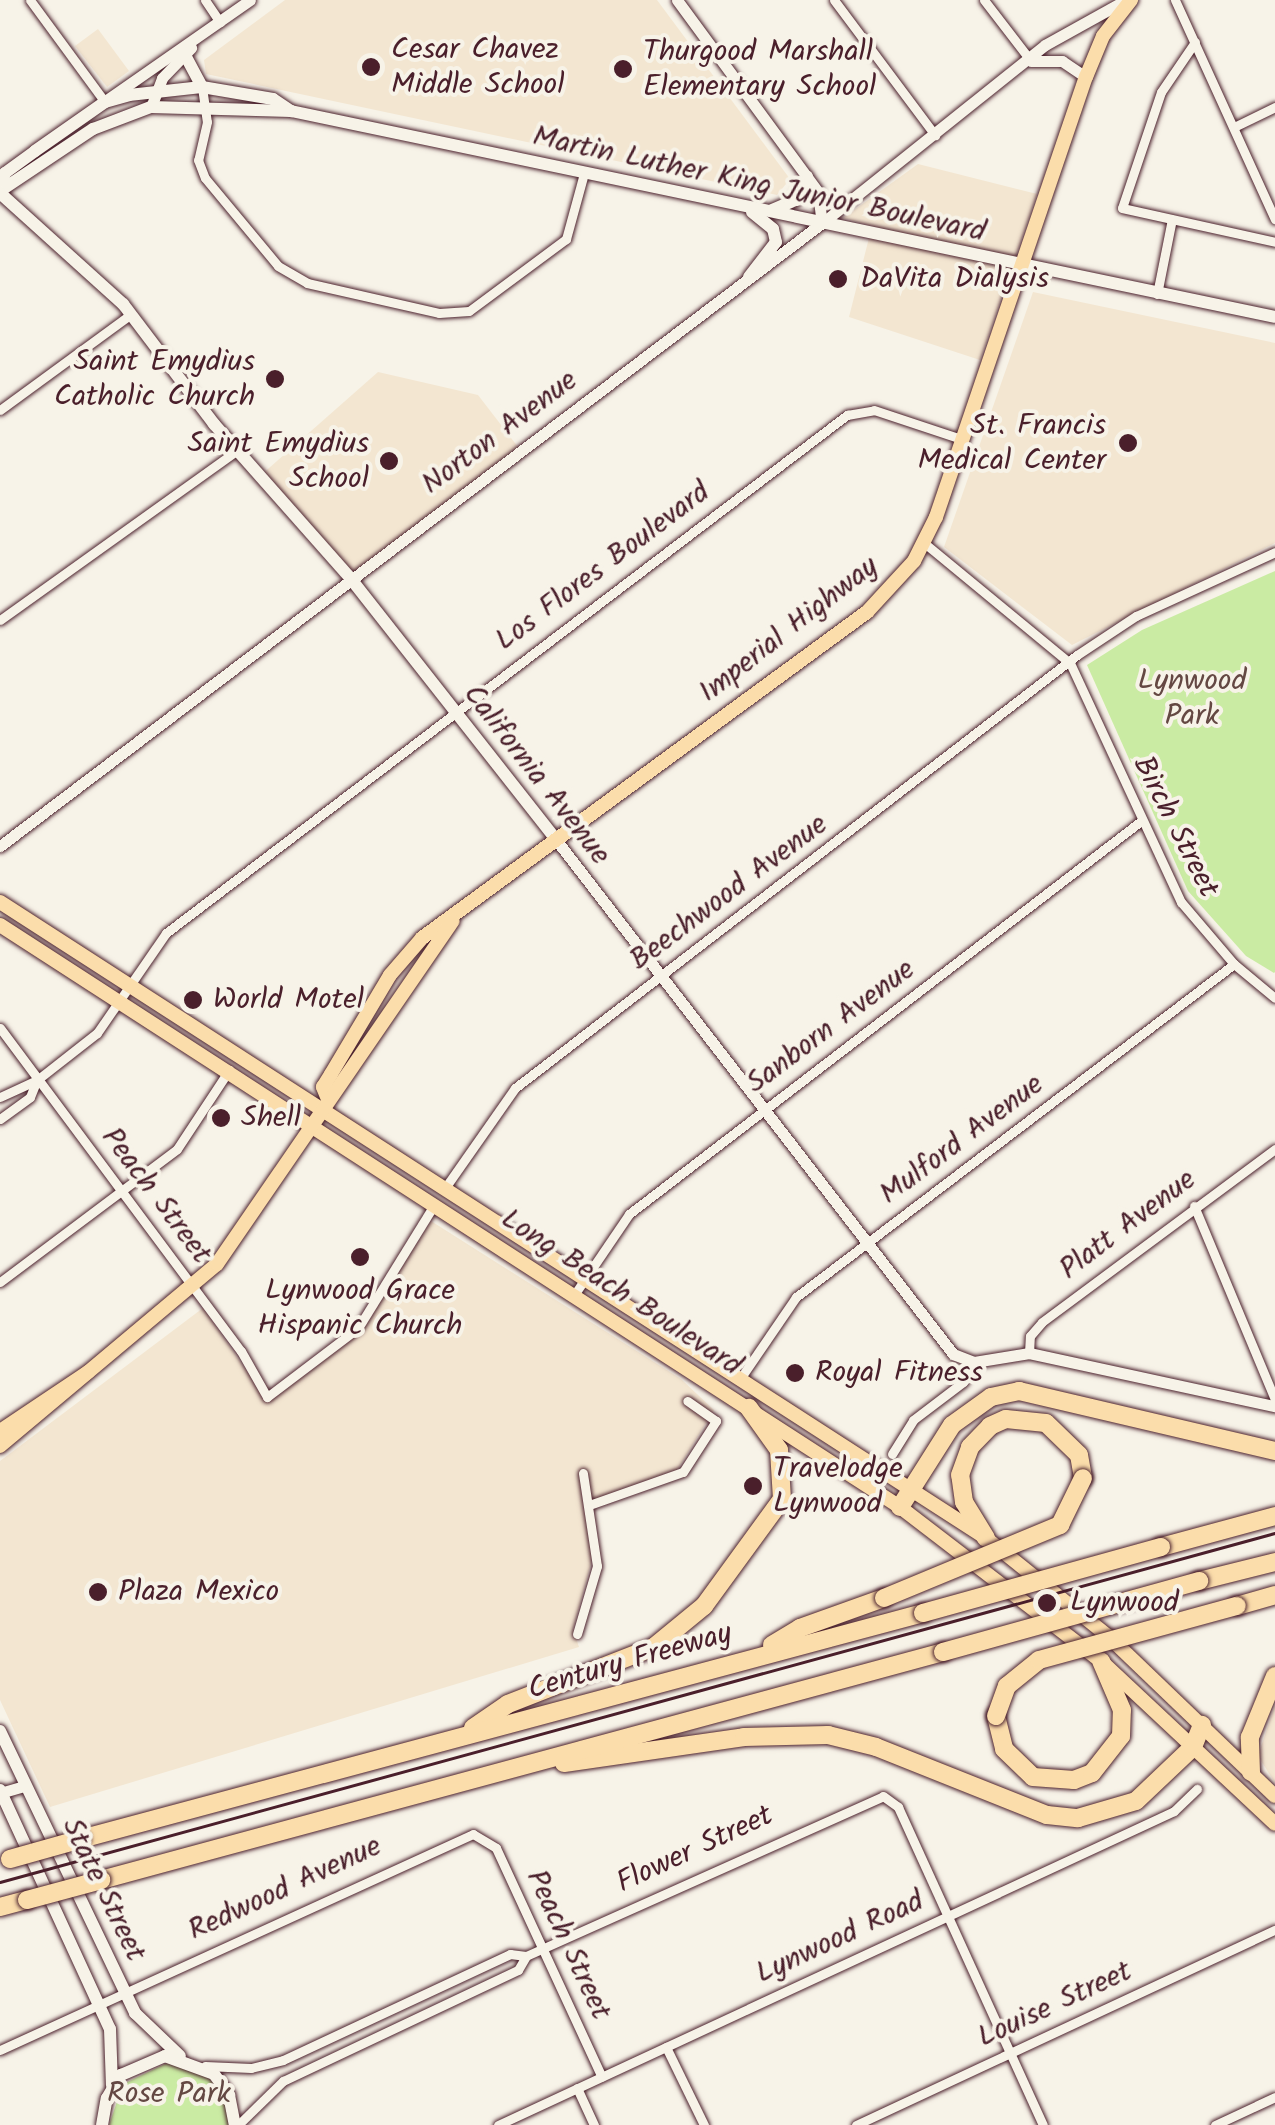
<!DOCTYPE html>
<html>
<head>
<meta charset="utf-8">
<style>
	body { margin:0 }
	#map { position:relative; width:1275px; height:2125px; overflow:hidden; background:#f7f3e8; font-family:Kalam,sans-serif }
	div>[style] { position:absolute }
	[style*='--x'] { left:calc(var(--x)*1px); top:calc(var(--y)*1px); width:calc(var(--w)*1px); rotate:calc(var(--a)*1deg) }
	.built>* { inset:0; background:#f3e6d1 }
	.green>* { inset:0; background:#caeba3 }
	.roads { filter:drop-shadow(0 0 2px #4a1f2b) drop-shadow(0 0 2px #4a1f2b) }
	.minor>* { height:9px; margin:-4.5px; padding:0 4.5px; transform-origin:4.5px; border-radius:4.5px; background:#f7f3e8 }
	.tertiary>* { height:11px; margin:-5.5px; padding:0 5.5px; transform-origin:5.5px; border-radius:5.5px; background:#f7f3e8 }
	.secondary>* { height:12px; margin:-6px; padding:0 6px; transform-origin:6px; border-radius:6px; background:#f7f3e8 }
	.primary>* { height:14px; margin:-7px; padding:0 7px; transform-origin:7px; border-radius:7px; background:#fbddab }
	.motorway>* { height:18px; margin:-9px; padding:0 9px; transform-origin:9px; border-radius:9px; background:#fbddab }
	.tram>* { height:2.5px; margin:-1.25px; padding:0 1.25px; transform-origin:1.25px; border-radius:1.25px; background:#4a1f2b }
	.bridges { filter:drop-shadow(0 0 2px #4a1f2b) drop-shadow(0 0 2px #4a1f2b) }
	.motorway-bridge>* { height:18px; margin:-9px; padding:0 9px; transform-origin:9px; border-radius:9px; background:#fbddab }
	.dots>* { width:28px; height:28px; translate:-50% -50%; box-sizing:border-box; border:5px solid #f7f3e8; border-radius:50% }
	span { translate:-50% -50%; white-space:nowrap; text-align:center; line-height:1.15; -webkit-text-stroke:8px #f7f3e8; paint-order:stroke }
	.poi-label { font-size:30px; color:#4a1f2b }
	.left { translate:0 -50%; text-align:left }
	.right { translate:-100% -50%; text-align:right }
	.street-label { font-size:30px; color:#4a1f2b }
	.park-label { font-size:30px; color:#644843 }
</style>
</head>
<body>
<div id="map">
	<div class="built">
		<div style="clip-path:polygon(285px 0,657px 0,790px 179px,777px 195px,206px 74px,204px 60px)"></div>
		<div style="clip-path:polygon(98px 29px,129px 71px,107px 87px,75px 46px)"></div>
		<div style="clip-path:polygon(918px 164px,1037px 194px,980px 360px,849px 317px,872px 226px,843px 218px)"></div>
		<div style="clip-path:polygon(1033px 292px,1275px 343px,1275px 543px,1072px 645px,944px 547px)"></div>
		<div style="clip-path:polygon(378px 372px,478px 395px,518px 447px,351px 577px,260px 476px)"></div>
		<div style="clip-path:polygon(431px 1221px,681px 1379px,714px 1410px,677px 1470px,584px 1503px,593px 1556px,573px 1629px,579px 1647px,50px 1807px,0 1700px,0 1461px,203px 1308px,268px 1402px,364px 1327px)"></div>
		<div style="clip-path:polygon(1275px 1705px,1275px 1783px,1258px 1756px)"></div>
	</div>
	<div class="green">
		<div style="clip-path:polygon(1275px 571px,1275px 972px,1274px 973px,1246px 956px,1188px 891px,1087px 665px,1142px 630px)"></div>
		<div style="clip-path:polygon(167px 2063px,208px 2077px,224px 2097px,229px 2125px,109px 2125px,123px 2084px)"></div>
	</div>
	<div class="roads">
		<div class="minor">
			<div style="--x:30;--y:0;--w:127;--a:53.7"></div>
			<div style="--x:205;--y:0;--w:27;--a:56"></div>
			<div style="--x:834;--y:0;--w:169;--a:53.2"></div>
			<div style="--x:984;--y:0;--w:77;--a:52.4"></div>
			<div style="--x:1175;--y:0;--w:241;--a:65.5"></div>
			<div style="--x:1195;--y:42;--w:60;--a:124.2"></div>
			<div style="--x:1161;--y:92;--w:122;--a:108.6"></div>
			<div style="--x:1122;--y:208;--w:157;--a:12.5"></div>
			<div style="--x:202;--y:87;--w:35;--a:82"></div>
			<div style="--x:207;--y:122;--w:39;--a:103"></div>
			<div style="--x:198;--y:160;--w:19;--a:69"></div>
			<div style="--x:205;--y:178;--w:114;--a:50.3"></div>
			<div style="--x:278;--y:266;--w:34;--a:30"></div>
			<div style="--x:307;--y:283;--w:135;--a:12.8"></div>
			<div style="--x:439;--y:313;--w:30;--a:-4"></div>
			<div style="--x:469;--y:311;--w:121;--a:-36.6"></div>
			<div style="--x:566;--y:239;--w:68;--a:-74.7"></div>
			<div style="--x:1234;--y:127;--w:46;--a:-26"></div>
			<div style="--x:1157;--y:294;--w:76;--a:-78.7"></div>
			<div style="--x:0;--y:410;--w:162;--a:-36.2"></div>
			<div style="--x:923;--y:542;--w:190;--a:39.5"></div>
			<div style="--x:1070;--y:663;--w:264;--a:65.1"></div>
			<div style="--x:1181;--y:902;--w:82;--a:49.5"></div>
			<div style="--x:1234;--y:964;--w:53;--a:39.7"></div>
			<div style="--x:0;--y:620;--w:290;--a:-35.6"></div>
			<div style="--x:0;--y:1028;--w:403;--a:53.3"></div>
			<div style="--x:241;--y:1351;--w:53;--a:60.5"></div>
			<div style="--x:267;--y:1397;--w:114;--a:-37.2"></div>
			<div style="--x:358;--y:1328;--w:145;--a:-58.3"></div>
			<div style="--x:0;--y:1097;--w:41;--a:-24.7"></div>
			<div style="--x:37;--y:1080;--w:76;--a:-38.1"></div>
			<div style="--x:97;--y:1033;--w:121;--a:-55.4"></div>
			<div style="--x:166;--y:933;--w:856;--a:-37.26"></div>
			<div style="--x:847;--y:415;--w:27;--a:-10"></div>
			<div style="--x:874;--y:410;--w:92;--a:18.4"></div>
			<div style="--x:0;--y:1119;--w:37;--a:-36"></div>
			<div style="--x:30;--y:1097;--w:18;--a:-68"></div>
			<div style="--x:445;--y:1188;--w:122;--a:-55"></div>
			<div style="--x:515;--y:1088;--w:709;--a:-37.61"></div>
			<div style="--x:1077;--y:655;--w:71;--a:-33.5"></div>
			<div style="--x:1136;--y:616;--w:153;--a:-24.7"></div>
			<div style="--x:1194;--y:1206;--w:210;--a:67.3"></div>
			<div style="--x:0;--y:1282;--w:221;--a:-36.9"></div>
			<div style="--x:177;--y:1149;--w:95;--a:-56.6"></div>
			<div style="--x:574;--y:1295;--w:98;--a:-55.8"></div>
			<div style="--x:629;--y:1214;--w:645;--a:-37.51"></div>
			<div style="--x:1029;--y:1353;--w:17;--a:-87"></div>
			<div style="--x:1030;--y:1336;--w:18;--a:-49"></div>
			<div style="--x:1042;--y:1322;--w:290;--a:-36.6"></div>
			<div style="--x:742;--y:1376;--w:96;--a:-55.6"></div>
			<div style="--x:796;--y:1297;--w:550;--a:-37.24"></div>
			<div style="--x:892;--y:1454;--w:40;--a:-58"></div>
			<div style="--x:913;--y:1420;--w:63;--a:-37.2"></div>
			<div style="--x:963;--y:1382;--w:23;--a:-61"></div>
			<div style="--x:592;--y:1504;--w:96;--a:-19.4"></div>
			<div style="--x:683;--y:1472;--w:61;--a:-57.1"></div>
			<div style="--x:716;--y:1421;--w:35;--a:-145"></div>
			<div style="--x:577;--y:1634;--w:71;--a:-73.6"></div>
			<div style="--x:597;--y:1566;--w:94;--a:-98.6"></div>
			<div style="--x:666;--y:2047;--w:87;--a:64"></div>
			<div style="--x:0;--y:2050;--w:520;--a:-24.54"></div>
			<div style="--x:473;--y:1834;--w:27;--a:31"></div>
			<div style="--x:496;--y:1848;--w:252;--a:65.2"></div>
			<div style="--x:205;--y:2066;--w:46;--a:2.5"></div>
			<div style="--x:251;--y:2068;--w:33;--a:-14"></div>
			<div style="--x:283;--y:2060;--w:251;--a:-25"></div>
			<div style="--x:510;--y:1954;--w:16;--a:7"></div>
			<div style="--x:526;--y:1956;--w:391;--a:-24.1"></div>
			<div style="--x:883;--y:1796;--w:19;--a:36"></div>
			<div style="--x:898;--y:1807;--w:349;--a:65.5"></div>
			<div style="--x:577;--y:2088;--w:41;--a:65.3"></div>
			<div style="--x:238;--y:2125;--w:63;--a:-44.4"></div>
			<div style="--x:283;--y:2081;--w:260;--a:-25.3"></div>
			<div style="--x:518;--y:1970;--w:16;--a:-60"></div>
			<div style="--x:498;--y:2125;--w:745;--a:-24.91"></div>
			<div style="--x:1174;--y:1811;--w:32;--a:-44"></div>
			<div style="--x:856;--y:2125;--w:462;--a:-25"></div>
			<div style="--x:1215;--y:2125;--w:66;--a:-25"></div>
		</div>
		<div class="tertiary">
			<div style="--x:677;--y:0;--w:238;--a:53.7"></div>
			<div style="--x:818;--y:192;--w:31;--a:83"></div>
			<div style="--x:1031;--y:61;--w:31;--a:0"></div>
			<div style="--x:1062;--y:61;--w:29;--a:34"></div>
			<div style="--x:108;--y:99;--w:173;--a:-34.9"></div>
			<div style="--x:151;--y:107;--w:31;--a:-69"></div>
			<div style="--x:162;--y:78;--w:42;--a:-46"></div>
			<div style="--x:557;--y:841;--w:648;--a:52.33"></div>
			<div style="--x:953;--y:1354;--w:22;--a:21"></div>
			<div style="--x:974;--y:1362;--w:56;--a:-9.3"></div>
			<div style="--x:1029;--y:1353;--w:252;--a:12.2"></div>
			<div style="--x:0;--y:846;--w:1031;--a:-37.16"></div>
			<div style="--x:822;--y:223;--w:285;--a:-38.6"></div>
			<div style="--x:1045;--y:45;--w:93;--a:-29.1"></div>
			<div style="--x:0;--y:1793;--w:26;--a:-16"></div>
		</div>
		<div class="secondary">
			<div style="--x:184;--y:53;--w:38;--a:62"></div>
			<div style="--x:0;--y:187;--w:15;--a:-70"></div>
			<div style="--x:5;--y:173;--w:37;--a:-36"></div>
			<div style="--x:35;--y:151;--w:85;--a:-35"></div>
			<div style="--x:105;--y:102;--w:25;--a:-16"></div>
			<div style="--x:129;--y:95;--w:73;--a:-6.3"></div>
			<div style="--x:202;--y:87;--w:72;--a:9.6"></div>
			<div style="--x:273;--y:99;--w:22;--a:34"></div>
			<div style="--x:0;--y:191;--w:112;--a:-33.7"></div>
			<div style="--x:93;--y:129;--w:62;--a:-20.8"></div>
			<div style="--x:151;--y:107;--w:140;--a:1.6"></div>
			<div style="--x:291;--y:111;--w:1005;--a:11.82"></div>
			<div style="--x:0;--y:193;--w:166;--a:42.1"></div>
			<div style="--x:123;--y:304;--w:151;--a:52.8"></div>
			<div style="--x:214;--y:424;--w:207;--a:48.5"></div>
			<div style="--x:351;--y:579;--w:333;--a:51.8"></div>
			<div style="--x:772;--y:210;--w:26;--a:-23"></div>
			<div style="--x:796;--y:200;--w:26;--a:-65"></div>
			<div style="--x:749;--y:277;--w:44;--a:-52.4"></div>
			<div style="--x:776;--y:242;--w:13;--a:-103"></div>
			<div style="--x:773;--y:229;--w:27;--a:-141"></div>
			<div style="--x:0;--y:1731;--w:313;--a:64.4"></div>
			<div style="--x:135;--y:2013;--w:62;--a:43.7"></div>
			<div style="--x:0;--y:1790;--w:263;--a:65.3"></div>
			<div style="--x:110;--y:2029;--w:56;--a:88"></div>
			<div style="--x:102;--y:2125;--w:27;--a:-80"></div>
			<div style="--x:107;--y:2098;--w:27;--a:-59"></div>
			<div style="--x:121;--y:2075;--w:48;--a:-23.4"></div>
			<div style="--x:165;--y:2056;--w:52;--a:20.2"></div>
			<div style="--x:214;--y:2074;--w:26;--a:54"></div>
			<div style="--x:229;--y:2095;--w:31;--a:79"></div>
		</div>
		<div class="primary">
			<div style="--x:0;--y:902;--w:1173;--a:32.82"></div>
			<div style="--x:986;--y:1538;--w:156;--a:38.8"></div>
			<div style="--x:1108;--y:1636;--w:231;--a:43.8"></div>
			<div style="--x:0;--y:925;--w:1072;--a:32.89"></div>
			<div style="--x:900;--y:1507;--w:253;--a:37.5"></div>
			<div style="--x:1101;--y:1661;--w:238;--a:43.1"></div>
			<div style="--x:327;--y:1097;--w:11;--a:-112"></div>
			<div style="--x:323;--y:1087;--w:15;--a:-58"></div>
			<div style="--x:331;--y:1074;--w:115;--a:-59.2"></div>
			<div style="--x:390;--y:975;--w:49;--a:-49.1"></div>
			<div style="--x:422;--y:938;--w:552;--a:-36.23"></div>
			<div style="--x:867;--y:612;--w:69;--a:-47.3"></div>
			<div style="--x:914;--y:561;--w:49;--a:-63.4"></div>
			<div style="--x:936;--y:517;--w:465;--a:-71.2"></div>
			<div style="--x:1086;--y:77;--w:44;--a:-67.5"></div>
			<div style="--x:1103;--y:36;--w:46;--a:-52.1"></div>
			<div style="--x:0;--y:1431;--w:106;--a:-33.8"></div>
			<div style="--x:0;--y:1446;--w:283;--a:-40"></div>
			<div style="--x:217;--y:1264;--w:416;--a:-55.5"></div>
		</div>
		<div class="motorway">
			<div style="--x:900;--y:1507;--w:97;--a:-57.6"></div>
			<div style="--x:952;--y:1425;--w:48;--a:-35.7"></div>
			<div style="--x:991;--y:1397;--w:29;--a:-12"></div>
			<div style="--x:1019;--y:1391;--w:263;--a:13.2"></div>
			<div style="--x:986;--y:1538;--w:42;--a:-121.4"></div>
			<div style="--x:964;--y:1502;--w:27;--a:-98"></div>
			<div style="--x:960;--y:1475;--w:30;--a:-70"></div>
			<div style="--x:970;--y:1447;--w:29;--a:-46"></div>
			<div style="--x:990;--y:1426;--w:17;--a:-24"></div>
			<div style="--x:1006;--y:1419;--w:40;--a:5.7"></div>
			<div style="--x:1046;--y:1423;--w:46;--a:44.1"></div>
			<div style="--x:1079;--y:1455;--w:23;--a:80"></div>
			<div style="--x:1161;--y:1547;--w:118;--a:-15.2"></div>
			<div style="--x:1199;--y:1581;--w:78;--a:-14"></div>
			<div style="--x:1237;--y:1606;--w:40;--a:-16"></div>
			<div style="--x:772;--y:1645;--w:33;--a:-31"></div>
			<div style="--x:800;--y:1628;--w:89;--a:-19.7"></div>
			<div style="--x:996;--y:1716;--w:34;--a:76"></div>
			<div style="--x:1004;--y:1749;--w:40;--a:44"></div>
			<div style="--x:1033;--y:1777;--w:41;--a:4.2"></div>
			<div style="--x:1074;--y:1780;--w:19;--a:-21"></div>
			<div style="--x:1092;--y:1773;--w:47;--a:-51.9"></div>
			<div style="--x:1121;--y:1736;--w:26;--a:-88"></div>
			<div style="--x:1122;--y:1710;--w:53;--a:-113.2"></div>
			<div style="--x:473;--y:1728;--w:42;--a:-34.4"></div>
			<div style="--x:508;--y:1704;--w:157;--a:-21.3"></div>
			<div style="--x:654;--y:1647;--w:65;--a:-39.4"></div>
			<div style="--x:704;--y:1606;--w:132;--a:-53.9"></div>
			<div style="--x:782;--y:1499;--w:49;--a:-93.5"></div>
			<div style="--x:779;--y:1450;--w:52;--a:-125.5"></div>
			<div style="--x:564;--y:1763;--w:182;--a:-8.2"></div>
			<div style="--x:744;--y:1737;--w:84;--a:-1.4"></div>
			<div style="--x:828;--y:1735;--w:49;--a:14"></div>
			<div style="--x:876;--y:1747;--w:184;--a:21.7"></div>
			<div style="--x:1047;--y:1815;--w:31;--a:6"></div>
			<div style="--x:1078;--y:1818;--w:60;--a:-16.3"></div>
			<div style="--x:1136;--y:1801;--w:79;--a:-43.5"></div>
			<div style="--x:1193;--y:1747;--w:24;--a:-68"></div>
			<div style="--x:1251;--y:1772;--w:35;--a:-92"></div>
			<div style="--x:1250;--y:1737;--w:66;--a:-67.7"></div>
			<div style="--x:81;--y:1839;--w:872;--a:-15.02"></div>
			<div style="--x:101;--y:1880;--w:872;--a:-15.15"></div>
			<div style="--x:0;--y:1907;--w:28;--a:-15"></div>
		</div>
	</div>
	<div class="tram">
		<div style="--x:0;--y:1882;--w:1322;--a:-15.31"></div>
	</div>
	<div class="bridges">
		<div class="motorway-bridge">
			<div style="--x:884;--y:1598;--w:191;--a:-22.5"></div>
			<div style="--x:1060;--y:1525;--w:52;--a:-63.9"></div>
			<div style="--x:923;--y:1613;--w:247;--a:-15.5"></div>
			<div style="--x:943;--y:1652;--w:266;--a:-15.5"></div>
			<div style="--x:996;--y:1716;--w:32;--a:-70"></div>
			<div style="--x:1007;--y:1686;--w:41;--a:-39.1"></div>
			<div style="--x:1039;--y:1660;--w:205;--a:-15.3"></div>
			<div style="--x:10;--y:1859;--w:74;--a:-15.7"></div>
			<div style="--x:27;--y:1900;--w:77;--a:-15.1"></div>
		</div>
	</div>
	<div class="dots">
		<div style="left:371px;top:67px;background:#4a1f2b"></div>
		<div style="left:623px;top:69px;background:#4a1f2b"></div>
		<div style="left:838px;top:279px;background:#4a1f2b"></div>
		<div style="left:275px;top:379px;background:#4a1f2b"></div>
		<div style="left:1128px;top:443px;background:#4a1f2b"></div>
		<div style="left:389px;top:461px;background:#4a1f2b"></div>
		<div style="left:193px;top:1000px;background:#4a1f2b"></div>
		<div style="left:221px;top:1118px;background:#4a1f2b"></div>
		<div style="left:360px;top:1257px;background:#4a1f2b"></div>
		<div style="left:795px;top:1373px;background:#4a1f2b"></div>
		<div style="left:753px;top:1486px;background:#4a1f2b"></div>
		<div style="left:98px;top:1592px;background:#4a1f2b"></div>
		<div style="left:1047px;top:1603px;background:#4a1f2b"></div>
	</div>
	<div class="poi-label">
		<span class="left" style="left:391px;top:67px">Cesar Chavez<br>Middle School</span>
		<span class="left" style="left:643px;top:69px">Thurgood Marshall<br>Elementary School</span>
		<span class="left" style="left:860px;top:279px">DaVita Dialysis</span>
		<span class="right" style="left:255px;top:379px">Saint Emydius<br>Catholic Church</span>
		<span class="right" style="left:1106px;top:443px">St. Francis<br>Medical Center</span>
		<span class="right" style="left:369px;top:461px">Saint Emydius<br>School</span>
		<span class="left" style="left:213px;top:1000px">World Motel</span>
		<span class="left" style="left:241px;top:1118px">Shell</span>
		<span style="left:360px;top:1308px">Lynwood Grace<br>Hispanic Church</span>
		<span class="left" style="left:815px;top:1373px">Royal Fitness</span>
		<span class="left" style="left:773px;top:1486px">Travelodge<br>Lynwood</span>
		<span class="left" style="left:118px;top:1592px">Plaza Mexico</span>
		<span class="left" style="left:1070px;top:1603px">Lynwood</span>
	</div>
	<div class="street-label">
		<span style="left:759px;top:185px;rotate:12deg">Martin Luther King Junior Boulevard</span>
		<span style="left:500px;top:433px;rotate:-37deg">Norton Avenue</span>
		<span style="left:603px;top:567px;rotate:-37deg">Los Flores Boulevard</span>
		<span style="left:789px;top:630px;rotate:-38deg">Imperial Highway</span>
		<span style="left:536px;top:775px;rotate:52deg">California Avenue</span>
		<span style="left:1175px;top:827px;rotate:63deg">Birch Street</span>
		<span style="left:729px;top:893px;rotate:-37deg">Beechwood Avenue</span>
		<span style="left:831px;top:1027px;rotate:-37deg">Sanborn Avenue</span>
		<span style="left:962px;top:1140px;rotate:-37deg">Mulford Avenue</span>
		<span style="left:156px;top:1196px;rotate:53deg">Peach Street</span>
		<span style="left:1128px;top:1225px;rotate:-37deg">Platt Avenue</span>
		<span style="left:621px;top:1293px;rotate:33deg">Long Beach Boulevard</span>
		<span style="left:630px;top:1662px;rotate:-16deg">Century Freeway</span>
		<span style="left:695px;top:1850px;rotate:-25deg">Flower Street</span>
		<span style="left:285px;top:1889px;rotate:-25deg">Redwood Avenue</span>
		<span style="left:103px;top:1890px;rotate:64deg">State Street</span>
		<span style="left:840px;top:1938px;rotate:-25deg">Lynwood Road</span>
		<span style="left:568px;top:1945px;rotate:65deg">Peach Street</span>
		<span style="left:1055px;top:2005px;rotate:-25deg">Louise Street</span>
	</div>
	<div class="park-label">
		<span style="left:1192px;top:698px">Lynwood<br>Park</span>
		<span style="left:169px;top:2094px">Rose Park</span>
	</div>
</div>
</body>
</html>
